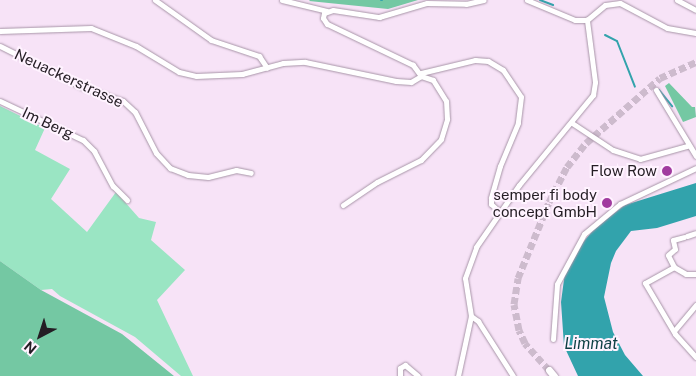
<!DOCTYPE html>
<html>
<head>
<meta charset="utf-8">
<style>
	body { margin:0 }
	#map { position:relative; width:696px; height:376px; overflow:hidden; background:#f7e3f7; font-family:"Public Sans",sans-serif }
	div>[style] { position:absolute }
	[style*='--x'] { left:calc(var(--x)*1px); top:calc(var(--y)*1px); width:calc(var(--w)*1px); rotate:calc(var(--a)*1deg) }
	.green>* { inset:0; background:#9ae5c3 }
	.forest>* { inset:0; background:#74c8a3 }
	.water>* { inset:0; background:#32a3ac }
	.stream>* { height:2px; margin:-1px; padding:0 1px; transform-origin:1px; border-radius:1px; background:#32a3ac }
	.secondary-tunnel>* { height:7px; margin-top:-3.5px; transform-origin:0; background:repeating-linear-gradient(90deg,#cdbbcd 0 7px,transparent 0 10.5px) }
	.roads { filter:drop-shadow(0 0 1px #a895a8) drop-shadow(0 0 1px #a895a8) }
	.minor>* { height:5px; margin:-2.5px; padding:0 2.5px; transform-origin:2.5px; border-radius:2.5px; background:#fff }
	.secondary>* { height:7px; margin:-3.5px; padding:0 3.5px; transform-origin:3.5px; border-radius:3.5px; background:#fff }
	.dots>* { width:14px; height:14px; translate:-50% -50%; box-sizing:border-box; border:2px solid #fff3ff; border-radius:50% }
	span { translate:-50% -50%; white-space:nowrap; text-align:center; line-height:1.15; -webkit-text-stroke:4px #fff3ff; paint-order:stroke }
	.street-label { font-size:15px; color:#241d24 }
	.poi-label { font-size:15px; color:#241d24 }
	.right { translate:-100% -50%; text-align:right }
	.water-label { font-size:16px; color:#0d3f44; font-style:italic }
	.north { position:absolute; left:15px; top:311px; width:50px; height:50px; -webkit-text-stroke:4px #fff3ff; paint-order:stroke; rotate:220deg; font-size:14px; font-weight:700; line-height:20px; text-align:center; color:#241d24 }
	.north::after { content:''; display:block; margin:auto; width:18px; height:22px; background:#241d24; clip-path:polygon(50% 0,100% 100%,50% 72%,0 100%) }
</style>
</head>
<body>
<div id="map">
	<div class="green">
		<div style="clip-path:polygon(0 106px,45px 128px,35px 150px,70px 169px,51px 199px,87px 232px,116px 192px,139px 218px,156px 222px,151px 240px,185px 270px,157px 300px,193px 376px,181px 376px,135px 337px,60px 296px,52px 289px,41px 290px,0 261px)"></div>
	</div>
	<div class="forest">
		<div style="clip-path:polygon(418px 0,388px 9px,309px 1px,310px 0)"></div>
		<div style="clip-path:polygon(669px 83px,692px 107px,695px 107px,696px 117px,683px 122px,665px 86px)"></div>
		<div style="clip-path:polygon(0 261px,41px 290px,122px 334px,174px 376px,0 376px)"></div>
	</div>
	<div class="water">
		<div style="clip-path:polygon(696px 183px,696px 216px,657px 228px,631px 231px,616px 251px,611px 263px,604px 297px,613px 332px,625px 355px,643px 376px,578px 376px,564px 346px,561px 302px,565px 272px,578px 248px,596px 227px,625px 205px)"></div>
	</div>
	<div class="stream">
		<div style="--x:381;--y:0;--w:1;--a:0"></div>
		<div style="--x:540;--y:0;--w:14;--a:21"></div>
		<div style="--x:605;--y:35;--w:13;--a:27"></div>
		<div style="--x:617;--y:41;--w:49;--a:68.6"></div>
		<div style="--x:659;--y:90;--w:21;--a:51"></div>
	</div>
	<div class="secondary-tunnel">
		<div style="--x:549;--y:370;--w:36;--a:-132"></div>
		<div style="--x:525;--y:343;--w:14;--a:-115"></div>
		<div style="--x:519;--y:330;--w:26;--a:-101"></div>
		<div style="--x:514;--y:304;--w:26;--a:-81"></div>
		<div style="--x:518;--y:278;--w:82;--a:-67.8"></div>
		<div style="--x:549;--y:202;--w:39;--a:-63"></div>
		<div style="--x:567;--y:167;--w:31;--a:-52"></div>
		<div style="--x:586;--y:143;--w:98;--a:-41.3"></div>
		<div style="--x:660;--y:78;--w:39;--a:-24"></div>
	</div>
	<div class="roads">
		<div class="minor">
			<div style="--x:155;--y:0;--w:69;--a:35.5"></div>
			<div style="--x:211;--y:40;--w:51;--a:18.4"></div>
			<div style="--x:259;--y:56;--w:14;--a:56"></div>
			<div style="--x:282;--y:0;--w:46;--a:13.7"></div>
			<div style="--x:527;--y:0;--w:52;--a:22.6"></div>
			<div style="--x:575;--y:20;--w:12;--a:0"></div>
			<div style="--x:677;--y:0;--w:21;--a:28"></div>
			<div style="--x:587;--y:20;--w:23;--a:-40"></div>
			<div style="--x:605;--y:5;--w:15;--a:-8"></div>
			<div style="--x:620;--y:3;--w:53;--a:28"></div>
			<div style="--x:667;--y:28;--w:29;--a:10"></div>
			<div style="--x:0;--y:31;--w:91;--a:-1.9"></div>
			<div style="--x:91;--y:28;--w:48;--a:21.8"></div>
			<div style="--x:136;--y:46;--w:50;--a:31.2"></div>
			<div style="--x:179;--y:72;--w:17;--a:13"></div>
			<div style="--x:196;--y:76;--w:46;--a:-2.5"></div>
			<div style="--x:242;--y:74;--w:42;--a:-15"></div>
			<div style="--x:283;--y:63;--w:22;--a:-3"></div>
			<div style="--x:305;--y:62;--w:93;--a:11.8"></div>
			<div style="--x:396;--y:81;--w:15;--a:4"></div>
			<div style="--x:411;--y:82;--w:12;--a:-31"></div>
			<div style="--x:0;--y:46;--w:92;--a:26.6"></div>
			<div style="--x:82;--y:87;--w:43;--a:18.9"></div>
			<div style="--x:123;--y:101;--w:16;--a:43"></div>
			<div style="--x:135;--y:112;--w:46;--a:62.9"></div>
			<div style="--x:156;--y:153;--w:21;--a:47"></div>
			<div style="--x:170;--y:168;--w:19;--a:21"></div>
			<div style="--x:188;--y:175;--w:20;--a:6"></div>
			<div style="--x:208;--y:177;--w:29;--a:-14"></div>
			<div style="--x:236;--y:170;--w:15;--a:11"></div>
			<div style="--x:421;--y:73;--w:56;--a:-13.5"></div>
			<div style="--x:475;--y:60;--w:13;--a:4"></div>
			<div style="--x:488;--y:61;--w:17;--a:31"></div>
			<div style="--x:503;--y:70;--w:32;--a:56"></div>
			<div style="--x:521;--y:97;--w:26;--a:97"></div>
			<div style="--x:518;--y:123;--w:47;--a:112.7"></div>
			<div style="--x:500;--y:166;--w:33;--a:106"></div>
			<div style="--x:491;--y:198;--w:6;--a:90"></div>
			<div style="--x:491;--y:204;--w:12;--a:42"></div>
			<div style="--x:421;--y:76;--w:14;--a:-126"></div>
			<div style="--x:413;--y:65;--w:95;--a:-154.5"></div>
			<div style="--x:327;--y:24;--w:7;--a:-124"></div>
			<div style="--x:323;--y:18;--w:5;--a:-79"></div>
			<div style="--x:324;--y:13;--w:9;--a:-18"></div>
			<div style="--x:333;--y:10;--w:47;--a:8.7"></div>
			<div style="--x:379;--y:17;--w:50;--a:-16.3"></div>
			<div style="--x:427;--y:3;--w:39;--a:1"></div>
			<div style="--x:466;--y:4;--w:18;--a:-13"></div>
			<div style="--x:656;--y:90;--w:77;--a:58.8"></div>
			<div style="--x:0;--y:101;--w:92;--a:25.2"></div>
			<div style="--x:83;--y:140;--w:16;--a:45"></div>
			<div style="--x:94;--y:151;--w:40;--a:62"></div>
			<div style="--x:113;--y:186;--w:20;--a:45"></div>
			<div style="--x:572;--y:123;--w:49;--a:33.4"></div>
			<div style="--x:613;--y:150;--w:28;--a:18"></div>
			<div style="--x:640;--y:159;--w:49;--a:-15.5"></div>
			<div style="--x:343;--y:205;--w:41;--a:-34.1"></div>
			<div style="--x:377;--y:182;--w:49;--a:-26.6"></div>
			<div style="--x:421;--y:160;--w:29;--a:-46"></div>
			<div style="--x:441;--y:139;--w:21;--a:-73"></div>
			<div style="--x:447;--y:119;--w:18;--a:-93"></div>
			<div style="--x:446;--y:101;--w:25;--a:-122"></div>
			<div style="--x:433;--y:80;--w:13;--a:-162"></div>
			<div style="--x:687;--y:236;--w:9;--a:-18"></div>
			<div style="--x:674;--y:267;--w:13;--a:-117"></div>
			<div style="--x:668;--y:255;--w:9;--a:-41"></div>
			<div style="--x:675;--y:249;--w:9;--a:-103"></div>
			<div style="--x:673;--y:240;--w:11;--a:-15"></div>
			<div style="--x:696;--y:274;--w:10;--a:180"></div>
			<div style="--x:686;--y:274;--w:14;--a:-150"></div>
			<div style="--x:674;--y:267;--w:33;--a:151"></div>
			<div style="--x:645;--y:283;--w:59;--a:59.5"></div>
			<div style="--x:675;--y:334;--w:31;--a:48"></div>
			<div style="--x:471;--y:316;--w:9;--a:36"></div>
			<div style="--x:478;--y:321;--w:65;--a:57.5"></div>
			<div style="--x:674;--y:331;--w:34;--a:-50"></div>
			<div style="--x:553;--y:339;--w:55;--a:-85.8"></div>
			<div style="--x:557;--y:284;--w:57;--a:-61.6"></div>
			<div style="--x:584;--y:234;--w:47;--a:-39.8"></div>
			<div style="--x:620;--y:204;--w:84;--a:-25.3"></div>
			<div style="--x:400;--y:376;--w:8;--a:-90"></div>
			<div style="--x:400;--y:368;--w:6;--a:-31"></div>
			<div style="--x:405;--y:365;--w:17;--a:40"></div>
			<div style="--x:458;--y:376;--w:61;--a:-77.8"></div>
			<div style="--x:471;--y:316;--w:38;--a:-99"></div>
			<div style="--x:465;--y:278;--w:33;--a:-70"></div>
			<div style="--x:476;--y:247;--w:75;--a:-55.3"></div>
			<div style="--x:519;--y:185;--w:117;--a:-50.6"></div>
			<div style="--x:593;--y:95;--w:13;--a:-81"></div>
			<div style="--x:595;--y:82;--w:63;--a:-97.4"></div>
		</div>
		<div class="secondary">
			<div style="--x:549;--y:370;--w:8;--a:50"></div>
		</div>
	</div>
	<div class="dots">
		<div style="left:667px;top:171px;background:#a13b9f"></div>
		<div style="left:607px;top:203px;background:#a13b9f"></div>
	</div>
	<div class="street-label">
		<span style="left:69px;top:78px;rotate:25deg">Neuackerstrasse</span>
		<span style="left:48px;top:123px;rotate:25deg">Im Berg</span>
	</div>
	<div class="poi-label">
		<span class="right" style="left:657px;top:171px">Flow Row</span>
		<span class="right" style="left:597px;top:203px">semper fi body<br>concept GmbH</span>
	</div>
	<div class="water-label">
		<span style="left:591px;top:344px">Limmat</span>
	</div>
	<div class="north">N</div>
</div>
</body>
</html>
